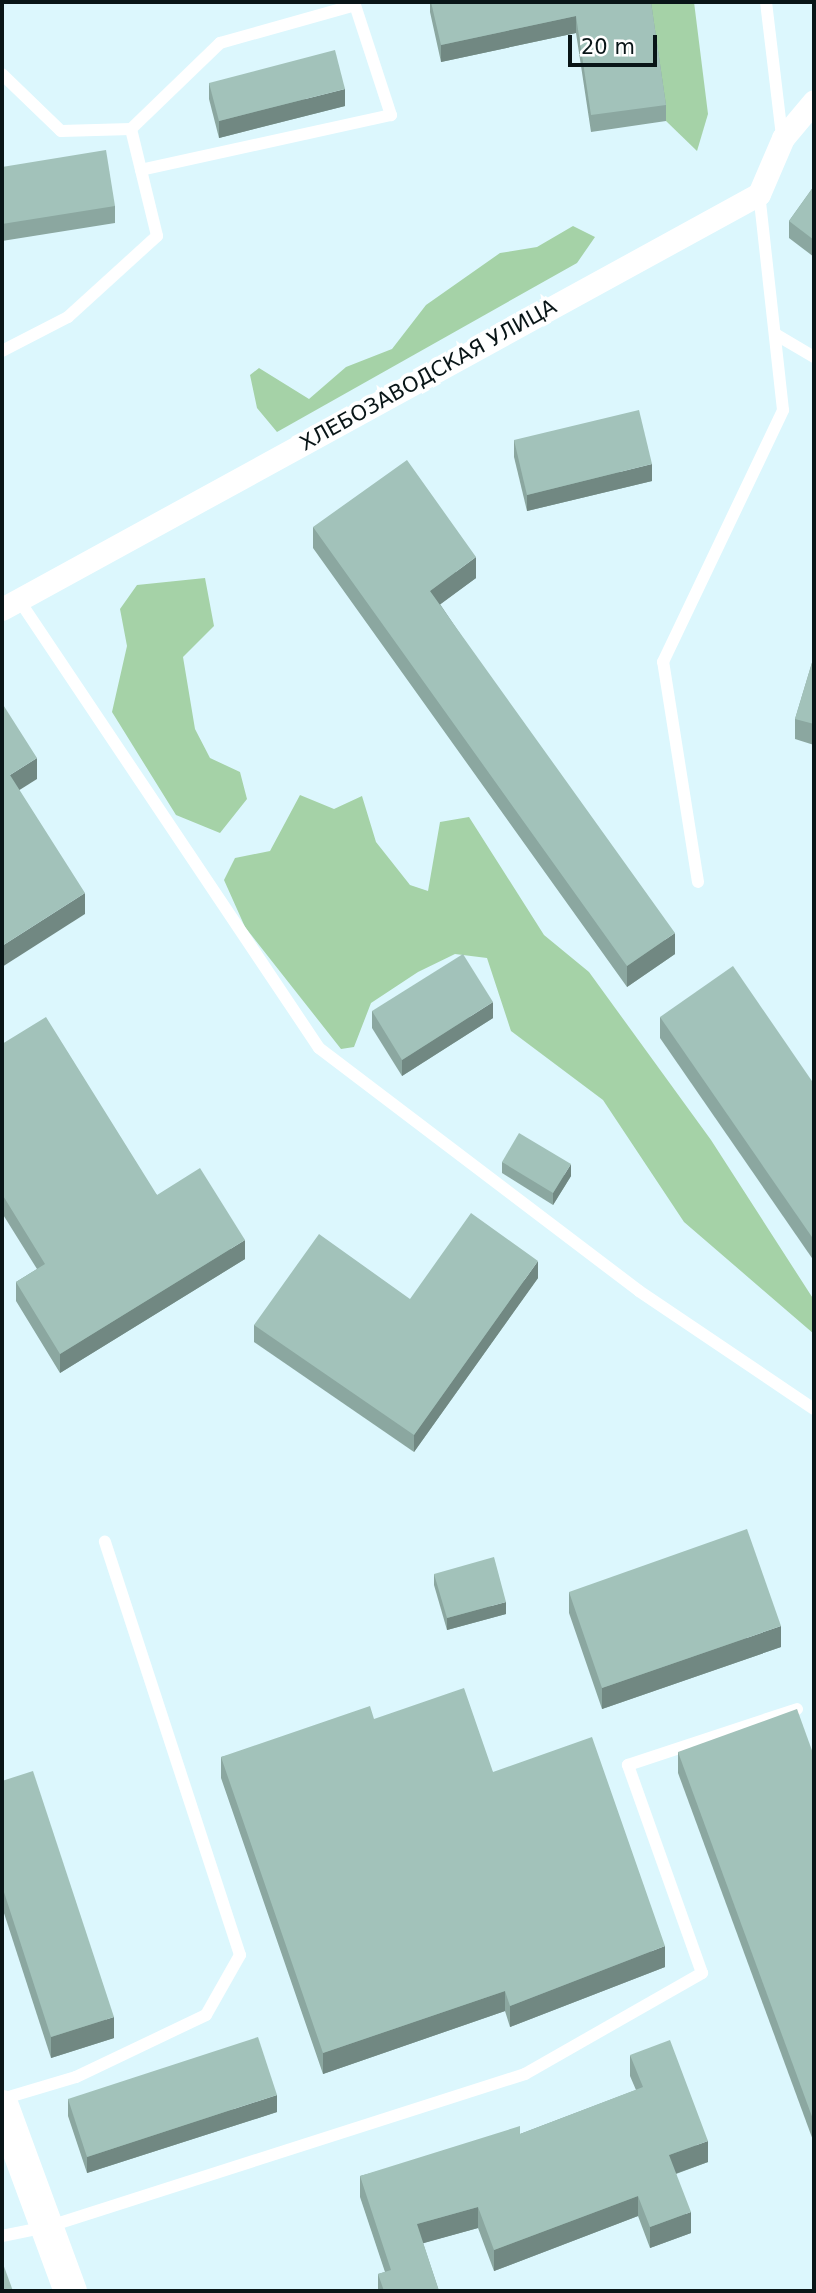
<!DOCTYPE html>
<html>
<head>
<meta charset="utf-8">
<style>
	body { margin:0 }
	#map { position:relative; width:816px; height:2293px; overflow:hidden; background:#dcf7fd; font-family:"DejaVu Sans",sans-serif }
	div>[style] { position:absolute }
	[style*='--x'] { left:calc(var(--x)*1px); top:calc(var(--y)*1px); width:calc(var(--w)*1px); rotate:calc(var(--a)*1deg) }
	.green>* { inset:0; background:#a5d2a7 }
	.lane>* { height:12px; margin:-6px; padding:0 6px; transform-origin:6px; border-radius:6px; background:#fff }
	.street>* { height:23px; margin:-11.5px; padding:0 11.5px; transform-origin:11.5px; border-radius:11.5px; background:#fff }
	.secondary>* { height:33px; margin:-16.5px; padding:0 16.5px; transform-origin:16.5px; border-radius:16.5px; background:#fff }
	.wall>* { inset:0; background:#8ba7a0 }
	.shaded-wall>* { inset:0; background:#718882 }
	.building>* { inset:0; background:#a2c2ba }
	span { translate:-50% -50%; white-space:nowrap; text-align:center; line-height:1.15; -webkit-text-stroke:7px #fff; paint-order:stroke }
	.street-label { font-size:21px; color:#091517 }
	.frame { position:absolute; inset:0; border:4px solid #091517; pointer-events:none }
	.scale { position:absolute; left:568px; top:35px; width:89px; height:32px; box-sizing:border-box; border:4px solid #091517; border-top:0; padding-left:9px; font-size:21px; line-height:24px; white-space:nowrap; color:#091517; -webkit-text-stroke:5px #fff; paint-order:stroke }
</style>
</head>
<body>
<div id="map">
	<div class="green">
		<div style="clip-path:polygon(649px 2px,694px 2px,708px 114px,697px 151px,666px 121px)"></div>
		<div style="clip-path:polygon(573px 226px,595px 237px,577px 263px,277px 432px,257px 408px,250px 375px,259px 368px,309px 399px,346px 367px,392px 349px,426px 305px,500px 253px,537px 247px)"></div>
		<div style="clip-path:polygon(205px 578px,214px 626px,183px 657px,195px 729px,210px 758px,240px 772px,247px 799px,220px 833px,176px 815px,112px 712px,127px 646px,120px 609px,137px 585px)"></div>
		<div style="clip-path:polygon(300px 795px,334px 809px,362px 796px,376px 842px,410px 885px,428px 891px,440px 822px,469px 817px,544px 935px,589px 972px,711px 1140px,814px 1300px,814px 1334px,684px 1222px,603px 1100px,511px 1031px,487px 958px,455px 954px,418px 972px,371px 1003px,354px 1047px,341px 1049px,245px 927px,224px 880px,235px 858px,270px 851px)"></div>
	</div>
	<div class="lane">
		<div style="--x:766;--y:2;--w:136;--a:83.2"></div>
		<div style="--x:2;--y:74;--w:82;--a:44"></div>
		<div style="--x:61;--y:131;--w:70;--a:-1.6"></div>
		<div style="--x:131;--y:129;--w:110;--a:76.3"></div>
		<div style="--x:157;--y:236;--w:120;--a:137.7"></div>
		<div style="--x:68;--y:317;--w:74;--a:152.7"></div>
		<div style="--x:131;--y:129;--w:124;--a:-44"></div>
		<div style="--x:220;--y:43;--w:140;--a:-15.7"></div>
		<div style="--x:355;--y:5;--w:116;--a:71.9"></div>
		<div style="--x:391;--y:115;--w:256;--a:167.6"></div>
		<div style="--x:775;--y:334;--w:45;--a:30.5"></div>
		<div style="--x:19;--y:600;--w:539;--a:56.19"></div>
		<div style="--x:319;--y:1048;--w:402;--a:37.2"></div>
		<div style="--x:639;--y:1291;--w:211;--a:34"></div>
		<div style="--x:698;--y:882;--w:223;--a:-99"></div>
		<div style="--x:663;--y:662;--w:279;--a:-64.5"></div>
		<div style="--x:783;--y:410;--w:217;--a:-96.3"></div>
		<div style="--x:2;--y:2099;--w:77;--a:-16.6"></div>
		<div style="--x:76;--y:2077;--w:144;--a:-25.5"></div>
		<div style="--x:206;--y:2015;--w:69;--a:-60.5"></div>
		<div style="--x:240;--y:1955;--w:435;--a:-108.1"></div>
		<div style="--x:2;--y:2236;--w:46;--a:-11.3"></div>
		<div style="--x:47;--y:2227;--w:502;--a:-17.75"></div>
		<div style="--x:525;--y:2074;--w:204;--a:-29.7"></div>
		<div style="--x:702;--y:1973;--w:221;--a:-109.6"></div>
		<div style="--x:628;--y:1765;--w:178;--a:-18.3"></div>
	</div>
	<div class="street">
		<div style="--x:2;--y:609;--w:863;--a:-28.73"></div>
		<div style="--x:759;--y:194;--w:61;--a:-66.8"></div>
		<div style="--x:783;--y:138;--w:48;--a:-50"></div>
	</div>
	<div class="secondary">
		<div style="--x:2;--y:2106;--w:197;--a:69.8"></div>
	</div>
	<div class="wall">
		<div style="clip-path:polygon(430px 2px,651px 2px,666px 105px,666px 121px,591px 132px,576px 33px,441px 62px,430px 12px)"></div>
		<div style="clip-path:polygon(209px 83px,345px 106px,219px 138px,209px 99px)"></div>
		<div style="clip-path:polygon(2px 167px,115px 206px,115px 223px,2px 241px)"></div>
		<div style="clip-path:polygon(814px 186px,814px 257px,789px 238px,789px 221px)"></div>
		<div style="clip-path:polygon(514px 440px,652px 481px,527px 511px,514px 457px)"></div>
		<div style="clip-path:polygon(313px 527px,476px 578px,440px 604px,675px 954px,627px 987px,313px 548px)"></div>
		<div style="clip-path:polygon(814px 656px,814px 745px,795px 739px,795px 719px)"></div>
		<div style="clip-path:polygon(372px 1011px,493px 1018px,402px 1076px,372px 1028px)"></div>
		<div style="clip-path:polygon(660px 1017px,814px 1084px,814px 1261px,660px 1038px)"></div>
		<div style="clip-path:polygon(2px 1044px,157px 1195px,245px 1259px,60px 1373px,16px 1301px,16px 1282px,37px 1269px,2px 1213px)"></div>
		<div style="clip-path:polygon(502px 1162px,571px 1176px,553px 1205px,502px 1173px)"></div>
		<div style="clip-path:polygon(538px 1278px,414px 1452px,254px 1342px,254px 1325px)"></div>
		<div style="clip-path:polygon(434px 1574px,506px 1614px,447px 1630px,434px 1585px)"></div>
		<div style="clip-path:polygon(569px 1592px,781px 1647px,602px 1709px,569px 1613px)"></div>
		<div style="clip-path:polygon(374px 1719px,493px 1772px,665px 1967px,510px 2027px,505px 2011px,323px 2074px,221px 1778px,221px 1757px)"></div>
		<div style="clip-path:polygon(678px 1752px,814px 1756px,814px 2143px,678px 1773px)"></div>
		<div style="clip-path:polygon(2px 1781px,114px 2038px,51px 2058px,2px 1907px)"></div>
		<div style="clip-path:polygon(630px 2055px,708px 2162px,676px 2174px,691px 2233px,650px 2248px,638px 2216px,494px 2271px,478px 2228px,423px 2243px,439px 2291px,378px 2291px,378px 2274px,385px 2272px,360px 2197px,360px 2176px,520px 2134px,636px 2090px,630px 2076px)"></div>
		<div style="clip-path:polygon(68px 2099px,277px 2112px,87px 2173px,68px 2116px)"></div>
	</div>
	<div class="shaded-wall">
		<div style="clip-path:polygon(576px 16px,576px 33px,441px 62px,441px 45px)"></div>
		<div style="clip-path:polygon(345px 89px,345px 106px,219px 138px,219px 121px)"></div>
		<div style="clip-path:polygon(652px 464px,652px 481px,527px 511px,527px 495px)"></div>
		<div style="clip-path:polygon(476px 557px,476px 578px,430px 612px,430px 591px)"></div>
		<div style="clip-path:polygon(37px 758px,37px 779px,10px 796px,10px 775px)"></div>
		<div style="clip-path:polygon(85px 893px,85px 914px,2px 967px,2px 946px)"></div>
		<div style="clip-path:polygon(675px 933px,675px 954px,627px 987px,627px 966px)"></div>
		<div style="clip-path:polygon(493px 1002px,493px 1018px,402px 1076px,402px 1060px)"></div>
		<div style="clip-path:polygon(571px 1164px,571px 1176px,553px 1205px,553px 1193px)"></div>
		<div style="clip-path:polygon(245px 1240px,245px 1259px,60px 1373px,60px 1354px)"></div>
		<div style="clip-path:polygon(538px 1261px,538px 1278px,414px 1452px,414px 1435px)"></div>
		<div style="clip-path:polygon(506px 1602px,506px 1614px,447px 1630px,447px 1618px)"></div>
		<div style="clip-path:polygon(781px 1626px,781px 1647px,602px 1709px,602px 1688px)"></div>
		<div style="clip-path:polygon(665px 1946px,665px 1967px,510px 2027px,510px 2006px)"></div>
		<div style="clip-path:polygon(505px 1991px,505px 2011px,323px 2074px,323px 2053px)"></div>
		<div style="clip-path:polygon(114px 2017px,114px 2038px,51px 2058px,51px 2037px)"></div>
		<div style="clip-path:polygon(277px 2095px,277px 2112px,87px 2173px,87px 2157px)"></div>
		<div style="clip-path:polygon(708px 2141px,708px 2162px,669px 2176px,669px 2155px)"></div>
		<div style="clip-path:polygon(638px 2196px,638px 2216px,494px 2271px,494px 2250px)"></div>
		<div style="clip-path:polygon(478px 2207px,478px 2228px,417px 2245px,417px 2224px)"></div>
		<div style="clip-path:polygon(691px 2212px,691px 2233px,650px 2248px,650px 2227px)"></div>
	</div>
	<div class="building">
		<div style="clip-path:polygon(431px 2px,651px 2px,666px 105px,591px 115px,576px 16px,441px 45px)"></div>
		<div style="clip-path:polygon(335px 50px,345px 89px,219px 121px,209px 83px)"></div>
		<div style="clip-path:polygon(106px 150px,115px 206px,2px 224px,2px 167px)"></div>
		<div style="clip-path:polygon(814px 186px,814px 240px,789px 221px)"></div>
		<div style="clip-path:polygon(639px 410px,652px 464px,527px 495px,514px 440px)"></div>
		<div style="clip-path:polygon(407px 460px,476px 557px,430px 591px,675px 933px,627px 966px,313px 527px)"></div>
		<div style="clip-path:polygon(814px 656px,814px 724px,795px 719px)"></div>
		<div style="clip-path:polygon(2px 703px,37px 758px,10px 775px,85px 893px,2px 946px)"></div>
		<div style="clip-path:polygon(463px 954px,493px 1002px,402px 1060px,372px 1011px)"></div>
		<div style="clip-path:polygon(733px 966px,814px 1084px,814px 1240px,660px 1017px)"></div>
		<div style="clip-path:polygon(46px 1017px,157px 1195px,200px 1168px,245px 1240px,60px 1354px,16px 1282px,45px 1264px,2px 1194px,2px 1044px)"></div>
		<div style="clip-path:polygon(519px 1133px,571px 1164px,553px 1193px,502px 1162px)"></div>
		<div style="clip-path:polygon(471px 1213px,538px 1261px,414px 1435px,254px 1325px,319px 1234px,410px 1299px)"></div>
		<div style="clip-path:polygon(747px 1529px,781px 1626px,602px 1688px,569px 1592px)"></div>
		<div style="clip-path:polygon(494px 1557px,506px 1602px,447px 1618px,434px 1574px)"></div>
		<div style="clip-path:polygon(464px 1688px,493px 1772px,592px 1737px,665px 1946px,510px 2006px,505px 1991px,323px 2053px,221px 1757px,370px 1706px,374px 1719px)"></div>
		<div style="clip-path:polygon(797px 1709px,814px 1756px,814px 2122px,678px 1752px)"></div>
		<div style="clip-path:polygon(33px 1771px,114px 2017px,51px 2037px,2px 1886px,2px 1781px)"></div>
		<div style="clip-path:polygon(258px 2037px,277px 2095px,87px 2157px,68px 2099px)"></div>
		<div style="clip-path:polygon(670px 2040px,708px 2141px,669px 2155px,691px 2212px,650px 2227px,638px 2196px,494px 2250px,478px 2207px,417px 2224px,439px 2291px,384px 2291px,378px 2274px,391px 2270px,360px 2176px,520px 2126px,520px 2134px,643px 2087px,630px 2055px)"></div>
		<div style="clip-path:polygon(2px 2261px,13px 2291px,2px 2291px)"></div>
	</div>
	<div class="street-label">
		<span style="left:428px;top:375px;rotate:-29deg">ХЛЕБОЗАВОДСКАЯ УЛИЦА</span>
	</div>
	<div class="frame"></div>
	<div class="scale">20 m</div>
</div>
</body>
</html>
